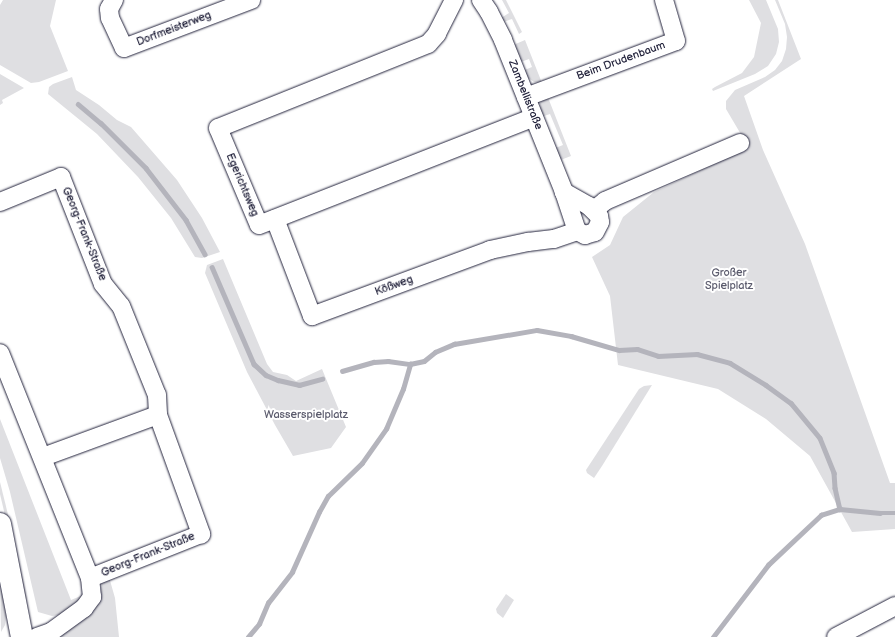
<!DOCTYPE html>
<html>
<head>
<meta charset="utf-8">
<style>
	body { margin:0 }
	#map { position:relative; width:895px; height:637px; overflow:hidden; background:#fff; font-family:"Balsamiq Sans",sans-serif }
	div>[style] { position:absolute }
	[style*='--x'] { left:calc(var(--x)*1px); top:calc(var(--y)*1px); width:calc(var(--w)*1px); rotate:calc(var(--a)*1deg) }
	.green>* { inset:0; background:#dfdfe2 }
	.stream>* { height:4.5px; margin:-2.25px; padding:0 2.25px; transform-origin:2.25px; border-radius:2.25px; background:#b4b4bc }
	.roads { filter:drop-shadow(0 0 1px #22223b) drop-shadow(0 0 1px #22223b) }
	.minor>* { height:18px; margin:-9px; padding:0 9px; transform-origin:9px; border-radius:9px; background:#fff }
	.major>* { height:22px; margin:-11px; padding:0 11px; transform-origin:11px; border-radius:11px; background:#fff }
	span { translate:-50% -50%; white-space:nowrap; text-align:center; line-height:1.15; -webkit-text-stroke:4px #fff; paint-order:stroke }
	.street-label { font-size:11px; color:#22223b }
	.park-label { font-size:11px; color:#5b5b6d }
</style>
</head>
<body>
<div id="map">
	<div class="green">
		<div style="clip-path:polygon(3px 0,56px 0,50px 26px,68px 71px,39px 82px,31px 83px,0 65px,0 5px)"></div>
		<div style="clip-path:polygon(502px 0,506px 0,522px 32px,519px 34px,512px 19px,503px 22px,501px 18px,509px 13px)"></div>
		<div style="clip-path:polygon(749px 0,766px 0,778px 29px,779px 42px,776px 54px,768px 66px,755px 74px,713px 91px,712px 89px,715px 87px,742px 73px,754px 57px,761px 23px)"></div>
		<div style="clip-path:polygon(775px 0,778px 0,801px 59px,744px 96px,763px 150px,805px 244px,890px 483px,895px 483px,895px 529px,852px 532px,810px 456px,766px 419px,718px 389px,618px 365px,610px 296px,592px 257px,610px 245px,623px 217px,654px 192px,749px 148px,726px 109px,726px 101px,735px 90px,765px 77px,775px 70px,782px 61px,786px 49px,787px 37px,785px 24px)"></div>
		<div style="clip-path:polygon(525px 40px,542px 83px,534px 82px,527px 77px,522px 71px,532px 67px,529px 59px,518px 63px,511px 46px)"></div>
		<div style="clip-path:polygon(0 74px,24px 88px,2px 100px,3px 103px,0 105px)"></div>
		<div style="clip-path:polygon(72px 77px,76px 90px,99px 105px,117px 120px,131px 127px,177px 180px,202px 218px,220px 252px,202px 258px,195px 257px,171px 218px,138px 177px,97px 134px,48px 94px,49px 87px,53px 84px)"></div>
		<div style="clip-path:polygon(547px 95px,571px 156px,558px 161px,553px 149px,563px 145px,550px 114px,541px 117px,540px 103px)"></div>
		<div style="clip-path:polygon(223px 259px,267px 364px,273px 372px,287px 375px,296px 381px,322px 369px,346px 427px,331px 448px,293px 456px,275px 425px,247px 372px,205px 273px,207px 265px)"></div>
		<div style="clip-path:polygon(652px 385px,602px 466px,594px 478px,587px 473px,586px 470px,639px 389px,644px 386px)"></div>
		<div style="clip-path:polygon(0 419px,71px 600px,83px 595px,80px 601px,65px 613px,59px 615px,52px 616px,38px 612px,10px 492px,0 458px)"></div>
		<div style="clip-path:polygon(0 482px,16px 547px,27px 600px,22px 588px,0 494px)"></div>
		<div style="clip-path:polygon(0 570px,6px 616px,5px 625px,1px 632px)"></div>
		<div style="clip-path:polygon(109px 577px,115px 598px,119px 637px,57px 637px,100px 592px,102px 583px)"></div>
		<div style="clip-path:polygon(506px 594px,514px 600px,503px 618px,497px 613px,496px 609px)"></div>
	</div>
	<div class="stream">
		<div style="--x:78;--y:104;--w:30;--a:40"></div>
		<div style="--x:101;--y:123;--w:64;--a:45"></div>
		<div style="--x:146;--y:168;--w:66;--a:52.4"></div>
		<div style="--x:186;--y:220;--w:39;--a:61"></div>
		<div style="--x:212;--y:267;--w:106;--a:66.6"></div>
		<div style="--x:254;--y:364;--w:16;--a:43"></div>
		<div style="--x:266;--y:375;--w:13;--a:23"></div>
		<div style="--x:278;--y:380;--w:22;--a:13"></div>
		<div style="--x:299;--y:385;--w:24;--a:-15"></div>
		<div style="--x:342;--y:371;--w:33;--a:-16"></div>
		<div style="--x:374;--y:362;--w:14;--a:-4"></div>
		<div style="--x:388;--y:361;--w:22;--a:8"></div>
		<div style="--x:410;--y:364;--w:14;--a:-12"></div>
		<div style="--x:424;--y:361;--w:14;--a:-39"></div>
		<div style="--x:435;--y:352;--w:21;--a:-23"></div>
		<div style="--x:454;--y:344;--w:84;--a:-9.6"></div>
		<div style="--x:537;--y:330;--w:35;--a:10"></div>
		<div style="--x:571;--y:336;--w:50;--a:16.3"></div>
		<div style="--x:619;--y:350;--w:18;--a:-3"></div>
		<div style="--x:637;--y:349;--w:22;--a:18"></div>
		<div style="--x:658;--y:356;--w:39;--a:-3"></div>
		<div style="--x:697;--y:354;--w:34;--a:15"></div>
		<div style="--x:730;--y:363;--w:42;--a:31.4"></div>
		<div style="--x:766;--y:385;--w:31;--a:36"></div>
		<div style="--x:791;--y:403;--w:45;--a:50.4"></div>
		<div style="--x:820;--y:438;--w:38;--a:68"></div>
		<div style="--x:834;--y:473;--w:15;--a:86"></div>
		<div style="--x:835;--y:488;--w:22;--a:77"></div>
		<div style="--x:248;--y:637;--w:17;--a:-50"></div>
		<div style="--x:259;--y:624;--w:23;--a:-67"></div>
		<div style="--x:268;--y:603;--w:39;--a:-52"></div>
		<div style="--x:292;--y:572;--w:66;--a:-65.8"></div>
		<div style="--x:319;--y:512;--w:18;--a:-61"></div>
		<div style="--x:328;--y:496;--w:47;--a:-44.1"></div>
		<div style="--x:362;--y:463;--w:42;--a:-54.8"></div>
		<div style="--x:386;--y:429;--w:43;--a:-67"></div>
		<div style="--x:403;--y:389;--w:26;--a:-74"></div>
		<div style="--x:713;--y:637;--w:91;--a:-52.6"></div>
		<div style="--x:768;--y:565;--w:73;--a:-43.3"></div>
		<div style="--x:821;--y:515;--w:20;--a:-18"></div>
		<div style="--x:840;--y:509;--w:40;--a:5.7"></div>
		<div style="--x:880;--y:513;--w:15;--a:0"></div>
	</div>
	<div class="roads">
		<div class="minor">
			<div style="--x:114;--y:0;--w:10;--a:119"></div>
			<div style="--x:109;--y:9;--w:9;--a:84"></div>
			<div style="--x:110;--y:18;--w:33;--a:65"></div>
			<div style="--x:124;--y:48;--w:136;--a:-20.7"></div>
			<div style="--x:454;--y:0;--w:38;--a:117"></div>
			<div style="--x:437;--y:34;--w:13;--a:132"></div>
			<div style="--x:428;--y:44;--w:226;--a:158.2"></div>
			<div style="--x:218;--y:128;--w:105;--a:67.1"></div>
			<div style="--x:259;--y:225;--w:295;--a:-21.4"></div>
			<div style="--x:481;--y:0;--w:14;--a:56"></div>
			<div style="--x:489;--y:12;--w:31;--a:63"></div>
			<div style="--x:503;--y:40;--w:164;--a:68.1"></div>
			<div style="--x:564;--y:192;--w:41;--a:71.6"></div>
			<div style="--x:577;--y:231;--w:9;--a:27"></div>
			<div style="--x:585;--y:235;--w:10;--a:-17"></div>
			<div style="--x:595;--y:232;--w:11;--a:-63"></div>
			<div style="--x:600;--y:222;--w:6;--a:-99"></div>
			<div style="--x:599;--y:216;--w:14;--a:-135"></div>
			<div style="--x:589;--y:206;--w:29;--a:-151"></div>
			<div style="--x:526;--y:97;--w:160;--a:-20.5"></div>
			<div style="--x:676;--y:41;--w:43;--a:-106.3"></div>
			<div style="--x:0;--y:202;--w:66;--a:-22.3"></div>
			<div style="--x:61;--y:177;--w:115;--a:68.6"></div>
			<div style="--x:103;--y:284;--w:28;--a:51"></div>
			<div style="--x:121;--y:306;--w:96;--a:68"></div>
			<div style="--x:157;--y:395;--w:20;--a:87"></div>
			<div style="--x:158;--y:415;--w:127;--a:70.1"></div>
			<div style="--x:201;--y:534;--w:119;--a:158.4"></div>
			<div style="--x:90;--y:578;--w:242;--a:-111.8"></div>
			<div style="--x:594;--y:210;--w:14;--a:-39"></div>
			<div style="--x:605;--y:201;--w:147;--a:-23.2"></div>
			<div style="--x:275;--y:219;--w:104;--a:69.1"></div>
			<div style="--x:312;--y:316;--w:190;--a:-20.3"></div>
			<div style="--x:490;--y:250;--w:39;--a:-12"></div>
			<div style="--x:528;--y:242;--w:26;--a:-7"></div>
			<div style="--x:554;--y:239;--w:24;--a:-19"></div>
			<div style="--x:43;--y:457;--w:122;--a:-20.1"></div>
			<div style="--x:37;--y:637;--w:15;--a:-20"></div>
			<div style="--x:51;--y:632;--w:41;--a:-36"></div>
			<div style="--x:84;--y:608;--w:14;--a:-54"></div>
			<div style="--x:92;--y:597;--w:19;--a:-96"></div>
			<div style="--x:836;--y:637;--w:67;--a:-27.7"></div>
		</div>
		<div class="major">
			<div style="--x:0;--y:524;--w:115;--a:79"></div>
		</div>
	</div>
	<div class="street-label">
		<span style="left:174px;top:29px;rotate:-21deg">Dorfmeisterweg</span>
		<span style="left:621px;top:61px;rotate:-20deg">Beim Drudenbaum</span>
		<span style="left:525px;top:95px;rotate:68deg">Zambellistraße</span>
		<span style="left:242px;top:185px;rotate:67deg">Egerichtsweg</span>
		<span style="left:84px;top:234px;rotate:68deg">Georg-Frank-Straße</span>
		<span style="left:394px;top:286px;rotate:-20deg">Kößweg</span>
		<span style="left:148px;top:555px;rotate:-22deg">Georg-Frank-Straße</span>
	</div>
	<div class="park-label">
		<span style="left:729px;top:280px">Großer<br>Spielplatz</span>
		<span style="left:306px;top:415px">Wasserspielplatz</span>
	</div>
</div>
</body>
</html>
